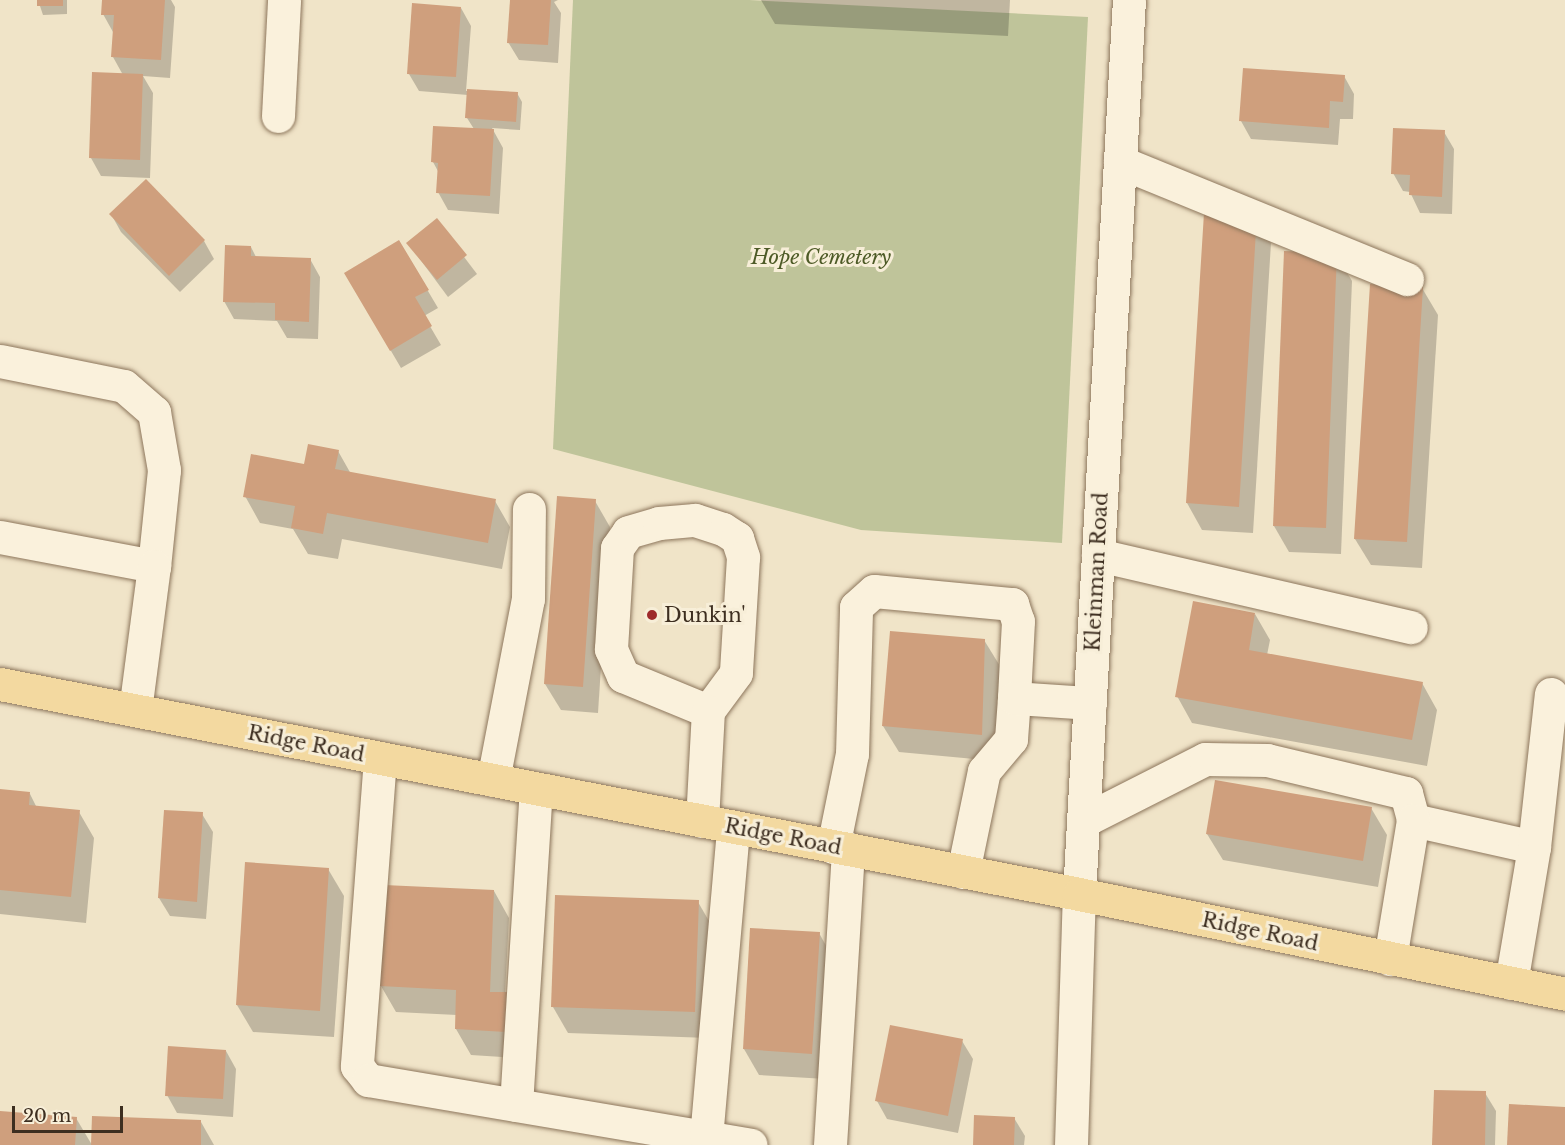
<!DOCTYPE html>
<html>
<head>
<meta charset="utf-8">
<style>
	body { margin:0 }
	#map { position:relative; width:1565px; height:1145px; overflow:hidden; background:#f0e4c8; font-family:"Libre Baskerville",serif }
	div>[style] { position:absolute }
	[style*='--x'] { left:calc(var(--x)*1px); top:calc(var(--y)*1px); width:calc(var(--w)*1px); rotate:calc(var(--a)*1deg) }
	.cemetery>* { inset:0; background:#bfc49a }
	.shadow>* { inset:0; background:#0003 }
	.building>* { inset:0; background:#cf9f7d }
	.roads { filter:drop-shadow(0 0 2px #8d765c) drop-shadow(0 0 2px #8d765c) }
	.minor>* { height:33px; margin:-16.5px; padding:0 16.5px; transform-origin:16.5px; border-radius:16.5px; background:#faf1dc }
	.major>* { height:33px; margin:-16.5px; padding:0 16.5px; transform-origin:16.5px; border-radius:16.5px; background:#f3d9a0 }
	.dots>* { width:16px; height:16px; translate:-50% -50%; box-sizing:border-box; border:3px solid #f7eed8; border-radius:50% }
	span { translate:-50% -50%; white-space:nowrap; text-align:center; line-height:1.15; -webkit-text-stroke:6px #f7eed8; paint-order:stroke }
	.park-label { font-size:20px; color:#4d5a26; font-style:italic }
	.street-label { font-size:20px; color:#3d2e20 }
	.poi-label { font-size:20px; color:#3d2e20 }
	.left { translate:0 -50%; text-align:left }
	.scale { position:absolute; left:12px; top:1106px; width:111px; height:27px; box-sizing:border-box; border:3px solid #3d2e20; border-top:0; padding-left:8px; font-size:18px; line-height:21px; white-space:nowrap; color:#3d2e20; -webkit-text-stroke:4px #f7eed8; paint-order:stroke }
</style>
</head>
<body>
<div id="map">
	<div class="cemetery">
		<div style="clip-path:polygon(573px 0,749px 0,1088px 17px,1062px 543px,861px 530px,553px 449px)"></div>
	</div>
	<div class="shadow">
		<div style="clip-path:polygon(38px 0,67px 0,67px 14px,43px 15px)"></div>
		<div style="clip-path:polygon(104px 0,171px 0,175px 7px,170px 78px,143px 76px,153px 93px,150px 178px,101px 176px,91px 158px,123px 75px,113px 57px,113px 32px,103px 14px)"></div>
		<div style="clip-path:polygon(511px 0,558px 0,554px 2px,561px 13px,558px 63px,519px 60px,508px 42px)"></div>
		<div style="clip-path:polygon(761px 0,1010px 0,1008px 36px,775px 24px)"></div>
		<div style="clip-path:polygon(461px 8px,471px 26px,466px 91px,517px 93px,522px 102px,520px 130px,492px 128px,503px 148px,499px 214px,448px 210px,438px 192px,439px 173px,433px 162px,474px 129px,467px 118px,468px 95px,419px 91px,409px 74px)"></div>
		<div style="clip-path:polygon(1344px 76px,1354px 94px,1353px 119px,1340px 119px,1338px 145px,1251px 139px,1241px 121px)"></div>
		<div style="clip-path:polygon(1444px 132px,1454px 149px,1452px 214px,1420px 213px,1410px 192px,1403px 191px,1393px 173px)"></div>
		<div style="clip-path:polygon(146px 181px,204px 241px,214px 259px,180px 292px,121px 232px,111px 214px)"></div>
		<div style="clip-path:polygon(1205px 214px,1256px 217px,1271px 243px,1253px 533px,1202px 530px,1187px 503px)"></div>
		<div style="clip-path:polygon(436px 220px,477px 274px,448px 297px,408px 243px)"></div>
		<div style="clip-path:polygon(399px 242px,438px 308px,424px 316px,441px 345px,401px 368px,346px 274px)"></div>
		<div style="clip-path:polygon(251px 247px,256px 257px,310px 259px,320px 277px,318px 339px,287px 338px,277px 321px,234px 319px,224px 301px)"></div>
		<div style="clip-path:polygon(1336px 254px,1352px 281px,1341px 554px,1289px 552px,1274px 526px)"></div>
		<div style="clip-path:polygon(1371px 285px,1422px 288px,1438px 315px,1422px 568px,1371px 565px,1355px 539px)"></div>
		<div style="clip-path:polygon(338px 451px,351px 474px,495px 501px,510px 527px,502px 569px,342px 539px,338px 559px,308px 554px,293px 529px,260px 523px,245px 496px)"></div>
		<div style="clip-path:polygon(595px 501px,610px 527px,598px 713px,561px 710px,545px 684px)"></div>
		<div style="clip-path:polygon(1255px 614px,1270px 640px,1267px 655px,1422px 683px,1437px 710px,1427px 766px,1192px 723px,1177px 696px)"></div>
		<div style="clip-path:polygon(984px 640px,1000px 666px,996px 761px,899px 752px,883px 726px)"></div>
		<div style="clip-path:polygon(0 791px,30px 794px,37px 808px,79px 812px,94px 838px,86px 923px,0 914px)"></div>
		<div style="clip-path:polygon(1371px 808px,1387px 835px,1378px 887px,1223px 860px,1207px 834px)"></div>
		<div style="clip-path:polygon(202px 814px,213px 832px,206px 919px,170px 916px,159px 898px)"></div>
		<div style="clip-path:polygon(246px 864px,328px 869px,344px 896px,334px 1037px,253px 1032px,237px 1005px)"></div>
		<div style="clip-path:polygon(385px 886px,494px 891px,509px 918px,505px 993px,520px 1058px,471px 1055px,456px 1029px,457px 1015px,396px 1012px,381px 986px)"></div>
		<div style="clip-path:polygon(698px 902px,713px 928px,709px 1038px,568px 1033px,553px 1007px)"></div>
		<div style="clip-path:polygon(819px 933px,834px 960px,826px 1079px,759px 1075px,744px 1049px)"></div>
		<div style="clip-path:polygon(962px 1041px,973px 1059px,958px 1133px,887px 1119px,877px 1101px)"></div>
		<div style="clip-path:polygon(226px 1051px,236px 1069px,233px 1117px,177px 1113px,167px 1095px)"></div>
		<div style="clip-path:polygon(1485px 1093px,1496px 1111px,1495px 1145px,1434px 1145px)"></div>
		<div style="clip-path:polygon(0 1113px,76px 1118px,92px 1145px,0 1145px)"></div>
		<div style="clip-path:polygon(1014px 1118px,1025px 1136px,1024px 1145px,975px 1145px)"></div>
		<div style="clip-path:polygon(201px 1122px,214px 1145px,93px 1145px)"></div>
	</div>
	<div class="building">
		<div style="clip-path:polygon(37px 0,63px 0,63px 6px,37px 6px)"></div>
		<div style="clip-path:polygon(102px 0,165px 0,161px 60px,111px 57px,114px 15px,101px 15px)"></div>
		<div style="clip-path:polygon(510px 0,551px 0,548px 45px,507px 43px)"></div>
		<div style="clip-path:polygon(412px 3px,461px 7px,456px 77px,407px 74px)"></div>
		<div style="clip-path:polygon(1243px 68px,1345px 75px,1343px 102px,1330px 101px,1329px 128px,1239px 121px)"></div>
		<div style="clip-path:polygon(92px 72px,143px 74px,140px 160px,89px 158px)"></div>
		<div style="clip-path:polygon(467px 89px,518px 92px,516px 122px,465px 118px)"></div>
		<div style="clip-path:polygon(433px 126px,494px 129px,490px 196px,436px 193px,438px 163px,431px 162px)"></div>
		<div style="clip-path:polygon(1393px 128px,1445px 130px,1442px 197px,1409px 195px,1410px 175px,1391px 174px)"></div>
		<div style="clip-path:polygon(146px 179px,205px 240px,169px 276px,109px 214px)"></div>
		<div style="clip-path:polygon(1204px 213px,1257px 215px,1239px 507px,1186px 503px)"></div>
		<div style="clip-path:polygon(437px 218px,467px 255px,437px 280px,406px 243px)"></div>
		<div style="clip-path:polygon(399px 240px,429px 290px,415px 297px,432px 326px,390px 351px,344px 273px)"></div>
		<div style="clip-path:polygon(225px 245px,251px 246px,251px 256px,311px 258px,309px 322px,275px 320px,275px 303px,223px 302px)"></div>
		<div style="clip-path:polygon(1284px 251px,1337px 253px,1326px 528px,1273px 526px)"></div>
		<div style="clip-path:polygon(1370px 284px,1423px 287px,1407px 542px,1354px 539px)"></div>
		<div style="clip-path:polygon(308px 444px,339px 450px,335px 469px,496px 499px,488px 543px,327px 513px,323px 534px,291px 528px,295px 506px,243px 497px,251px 454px,304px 464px)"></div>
		<div style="clip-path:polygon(557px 496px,596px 499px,583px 687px,544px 684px)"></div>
		<div style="clip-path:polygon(1193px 601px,1255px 613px,1249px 650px,1423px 682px,1412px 740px,1175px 697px)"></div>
		<div style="clip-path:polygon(890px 631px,985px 639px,982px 735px,882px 726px)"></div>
		<div style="clip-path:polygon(1215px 780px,1372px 807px,1363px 861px,1206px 834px)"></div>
		<div style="clip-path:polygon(0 789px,30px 792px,29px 805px,80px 810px,71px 897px,0 890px)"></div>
		<div style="clip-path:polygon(164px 810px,203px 812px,197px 902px,158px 898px)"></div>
		<div style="clip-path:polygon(245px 862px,329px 868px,320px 1011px,236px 1005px)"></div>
		<div style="clip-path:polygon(384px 885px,494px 890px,490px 992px,507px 992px,506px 1032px,455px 1029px,456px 990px,380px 986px)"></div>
		<div style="clip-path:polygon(555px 895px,699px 900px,695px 1012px,551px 1007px)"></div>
		<div style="clip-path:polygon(750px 928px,820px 932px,812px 1054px,743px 1049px)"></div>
		<div style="clip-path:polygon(890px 1025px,963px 1039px,948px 1116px,875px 1101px)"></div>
		<div style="clip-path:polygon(168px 1046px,226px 1050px,223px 1099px,165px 1096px)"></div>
		<div style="clip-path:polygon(1434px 1090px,1486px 1091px,1485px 1145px,1432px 1145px)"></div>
		<div style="clip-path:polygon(1509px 1104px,1565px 1107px,1565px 1145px,1507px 1145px)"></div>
		<div style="clip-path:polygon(0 1111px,77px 1117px,75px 1145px,0 1145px)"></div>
		<div style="clip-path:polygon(974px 1115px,1015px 1117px,1014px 1145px,973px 1145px)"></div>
		<div style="clip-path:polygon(92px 1116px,201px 1120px,201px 1145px,91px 1145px)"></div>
	</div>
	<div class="roads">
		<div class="minor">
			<div style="--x:278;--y:116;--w:116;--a:-87"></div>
			<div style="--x:1120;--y:162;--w:310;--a:22.2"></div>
			<div style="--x:0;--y:361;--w:126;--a:11.4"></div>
			<div style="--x:124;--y:386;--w:40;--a:41"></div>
			<div style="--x:154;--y:412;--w:59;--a:80.2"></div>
			<div style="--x:164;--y:470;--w:97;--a:95.9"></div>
			<div style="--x:695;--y:520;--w:29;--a:18"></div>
			<div style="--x:723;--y:529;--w:17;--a:33"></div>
			<div style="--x:737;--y:538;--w:20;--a:72"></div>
			<div style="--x:743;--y:557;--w:116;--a:93.5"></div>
			<div style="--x:736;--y:673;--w:47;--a:126.4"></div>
			<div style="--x:708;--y:711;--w:92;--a:-157.6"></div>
			<div style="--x:623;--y:676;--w:30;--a:-114"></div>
			<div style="--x:611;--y:649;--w:101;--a:-86.6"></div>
			<div style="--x:617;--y:548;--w:19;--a:-55"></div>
			<div style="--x:628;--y:532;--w:32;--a:-16"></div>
			<div style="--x:659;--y:523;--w:36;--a:-5"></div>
			<div style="--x:0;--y:537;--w:157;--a:10.7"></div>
			<div style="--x:154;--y:566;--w:145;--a:97.5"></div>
			<div style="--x:1098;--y:555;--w:321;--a:13"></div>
			<div style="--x:380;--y:758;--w:309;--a:94.3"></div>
			<div style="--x:357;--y:1066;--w:18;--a:52"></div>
			<div style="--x:368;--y:1080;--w:388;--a:9.6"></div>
			<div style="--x:493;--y:780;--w:184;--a:-79.1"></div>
			<div style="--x:528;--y:599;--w:90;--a:-89.4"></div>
			<div style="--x:1413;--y:820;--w:124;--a:12.6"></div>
			<div style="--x:702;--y:821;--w:110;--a:-86.9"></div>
			<div style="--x:1083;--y:821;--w:137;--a:-26.9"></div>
			<div style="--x:1205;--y:759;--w:62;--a:0.9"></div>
			<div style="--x:1267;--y:760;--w:143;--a:13.4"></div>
			<div style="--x:1406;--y:793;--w:28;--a:75"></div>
			<div style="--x:1413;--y:820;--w:141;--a:99.4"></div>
			<div style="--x:833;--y:847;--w:95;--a:-78.5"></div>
			<div style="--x:852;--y:754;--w:147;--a:-88.4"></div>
			<div style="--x:856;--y:607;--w:24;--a:-42"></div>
			<div style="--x:874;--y:591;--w:139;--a:5.4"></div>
			<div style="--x:1012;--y:604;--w:18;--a:71"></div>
			<div style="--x:1018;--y:621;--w:77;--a:93"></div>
			<div style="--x:963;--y:872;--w:103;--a:-78.3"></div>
			<div style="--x:984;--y:771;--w:42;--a:-49.8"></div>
			<div style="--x:1011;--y:739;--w:41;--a:-85.8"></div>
			<div style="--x:1014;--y:698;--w:76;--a:3.8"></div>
			<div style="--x:1511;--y:983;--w:138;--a:-80.4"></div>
			<div style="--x:1534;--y:847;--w:154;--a:-83.7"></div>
			<div style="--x:516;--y:1105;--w:317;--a:-86.4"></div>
			<div style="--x:706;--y:1138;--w:312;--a:-85"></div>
			<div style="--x:830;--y:1145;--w:297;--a:-86.5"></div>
			<div style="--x:1071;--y:1145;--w:251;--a:-88.2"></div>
			<div style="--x:1079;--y:894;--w:895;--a:-86.8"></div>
		</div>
		<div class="major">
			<div style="--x:0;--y:684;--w:1099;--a:11.01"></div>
			<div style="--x:1079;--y:894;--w:496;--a:11.6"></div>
		</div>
	</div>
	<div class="dots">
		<div style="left:652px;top:615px;background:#9e2a2b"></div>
	</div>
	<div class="park-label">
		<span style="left:821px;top:257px">Hope Cemetery</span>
	</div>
	<div class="street-label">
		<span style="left:1097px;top:572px;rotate:-87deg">Kleinman Road</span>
		<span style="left:306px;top:744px;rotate:11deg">Ridge Road</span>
		<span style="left:783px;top:837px;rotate:11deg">Ridge Road</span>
		<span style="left:1260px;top:932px;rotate:12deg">Ridge Road</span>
	</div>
	<div class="poi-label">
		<span class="left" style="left:664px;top:615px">Dunkin'</span>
	</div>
	<div class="scale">20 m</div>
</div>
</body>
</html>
